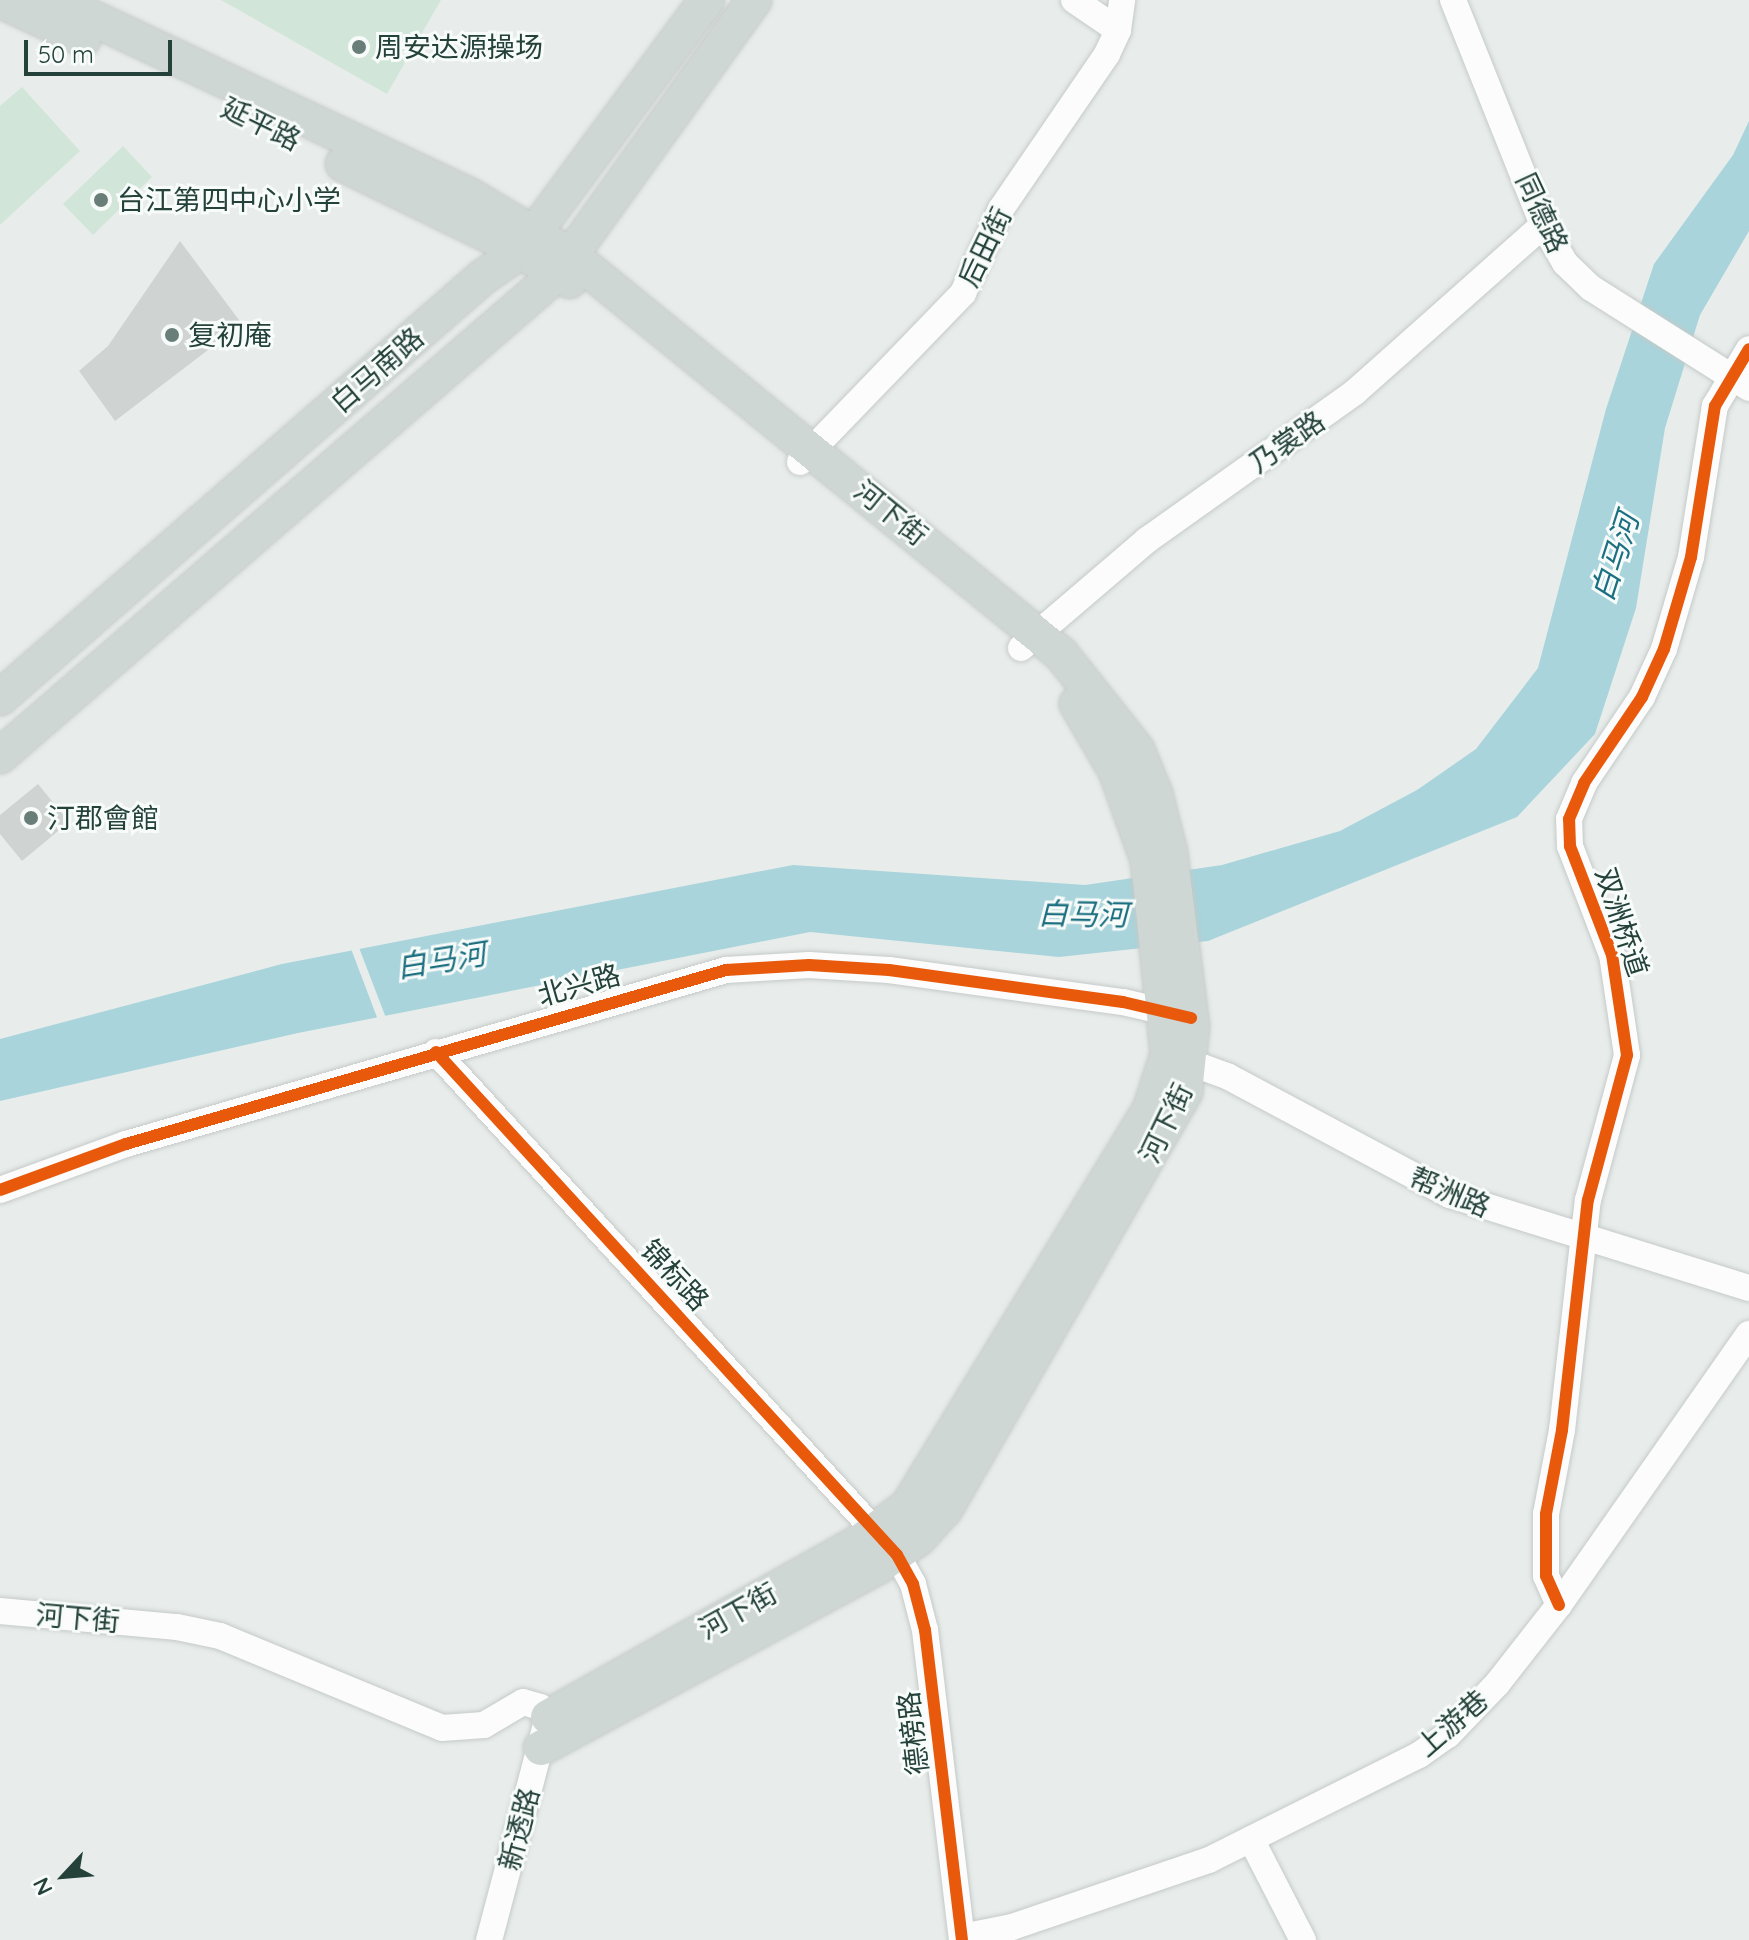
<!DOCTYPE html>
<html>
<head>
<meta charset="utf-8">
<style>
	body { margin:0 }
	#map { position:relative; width:1749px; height:1940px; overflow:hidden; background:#e8edeb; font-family:Quicksand,"Noto Sans SC",sans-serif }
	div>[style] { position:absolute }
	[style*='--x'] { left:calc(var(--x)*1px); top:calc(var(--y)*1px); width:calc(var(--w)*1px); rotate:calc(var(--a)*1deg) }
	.green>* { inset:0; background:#d1e6d8 }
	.water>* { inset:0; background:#a9d4db }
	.pier>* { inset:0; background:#e8edeb }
	.building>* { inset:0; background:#cfd4d2 }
	.roads { filter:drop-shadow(0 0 2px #c5cac8) drop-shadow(0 0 2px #c5cac8) }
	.minor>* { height:26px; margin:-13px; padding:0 13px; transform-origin:13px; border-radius:13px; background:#fcfcfc }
	.major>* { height:34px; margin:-17px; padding:0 17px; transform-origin:17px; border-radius:17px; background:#cfd7d5 }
	.cycleway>* { height:12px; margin:-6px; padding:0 6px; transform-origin:6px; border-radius:6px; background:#e8590c }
	.dots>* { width:22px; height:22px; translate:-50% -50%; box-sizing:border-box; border:4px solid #f7fbf9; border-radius:50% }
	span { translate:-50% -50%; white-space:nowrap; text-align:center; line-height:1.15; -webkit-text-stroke:6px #f7fbf9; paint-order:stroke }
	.poi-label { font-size:28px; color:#24423a }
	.left { translate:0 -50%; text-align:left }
	.street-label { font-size:28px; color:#24423a }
	.water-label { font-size:30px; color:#1c6f80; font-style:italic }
	.north { position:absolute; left:24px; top:1836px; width:80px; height:80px; -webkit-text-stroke:6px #f7fbf9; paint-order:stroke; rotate:244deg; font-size:22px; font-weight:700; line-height:32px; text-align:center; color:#24423a }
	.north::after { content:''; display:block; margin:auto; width:28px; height:36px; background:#24423a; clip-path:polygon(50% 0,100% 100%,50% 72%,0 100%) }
	.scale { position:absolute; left:24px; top:40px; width:148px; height:36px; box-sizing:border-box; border:4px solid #24423a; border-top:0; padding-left:10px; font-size:24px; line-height:28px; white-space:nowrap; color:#24423a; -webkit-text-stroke:6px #f7fbf9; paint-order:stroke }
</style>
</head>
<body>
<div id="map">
	<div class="green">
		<div style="clip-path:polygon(221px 0,441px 0,387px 94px)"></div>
		<div style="clip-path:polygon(22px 87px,80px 151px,0 225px,0 106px)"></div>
		<div style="clip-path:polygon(123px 146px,152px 177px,93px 235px,63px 204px)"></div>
	</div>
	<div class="water">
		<div style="clip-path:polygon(1749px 121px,1749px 231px,1700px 315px,1665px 428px,1636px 608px,1595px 734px,1517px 817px,1208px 941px,1059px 957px,810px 932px,298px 1033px,0 1101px,0 1039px,282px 964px,793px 865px,1085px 885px,1222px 865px,1340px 831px,1417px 790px,1476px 749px,1538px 668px,1606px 409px,1654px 264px,1733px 155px)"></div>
	</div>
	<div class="pier">
		<div style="clip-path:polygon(358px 945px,386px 1018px,378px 1020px,350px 946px)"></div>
	</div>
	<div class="building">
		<div style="clip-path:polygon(180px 241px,242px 324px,115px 421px,79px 371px,108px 346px)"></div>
		<div style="clip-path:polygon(38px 784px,69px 822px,22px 861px,0 834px,0 815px)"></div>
	</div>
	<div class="roads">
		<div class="minor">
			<div style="--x:1074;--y:0;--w:53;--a:34.3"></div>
			<div style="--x:1453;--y:0;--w:242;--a:68.2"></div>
			<div style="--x:1543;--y:225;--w:44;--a:59.9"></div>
			<div style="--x:1565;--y:263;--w:36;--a:44"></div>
			<div style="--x:1591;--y:288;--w:187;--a:32.3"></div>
			<div style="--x:800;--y:462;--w:235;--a:-46"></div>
			<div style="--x:963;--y:293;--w:92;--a:-65.7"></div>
			<div style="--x:1001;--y:209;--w:188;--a:-55.6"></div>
			<div style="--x:1107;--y:54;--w:26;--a:-65"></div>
			<div style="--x:1118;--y:30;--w:30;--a:-82"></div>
			<div style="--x:1021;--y:648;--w:166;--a:-40.6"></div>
			<div style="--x:1147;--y:540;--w:255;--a:-35.4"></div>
			<div style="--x:1355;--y:392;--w:251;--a:-41.6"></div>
			<div style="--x:436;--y:1052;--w:682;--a:47.49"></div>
			<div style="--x:897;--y:1555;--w:33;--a:61"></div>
			<div style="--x:913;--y:1584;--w:48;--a:75.4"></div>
			<div style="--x:925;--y:1630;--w:312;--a:83.2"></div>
			<div style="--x:1172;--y:1056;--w:59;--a:20"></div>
			<div style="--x:1227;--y:1076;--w:253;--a:28.1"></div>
			<div style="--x:1450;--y:1195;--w:313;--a:17.3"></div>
			<div style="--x:0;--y:1190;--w:134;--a:-20.1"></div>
			<div style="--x:126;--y:1144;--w:625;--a:-16.17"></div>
			<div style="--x:726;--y:970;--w:83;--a:-3.4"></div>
			<div style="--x:809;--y:965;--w:80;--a:3.6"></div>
			<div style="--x:889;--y:970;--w:236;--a:7.8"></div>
			<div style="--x:1123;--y:1002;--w:57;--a:13.1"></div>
			<div style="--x:1559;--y:1605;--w:32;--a:-114"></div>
			<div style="--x:1546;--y:1576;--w:62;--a:-90"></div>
			<div style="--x:1546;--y:1514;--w:86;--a:-79.2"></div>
			<div style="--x:1562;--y:1430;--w:231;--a:-83.6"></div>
			<div style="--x:1588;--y:1200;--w:150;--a:-74.9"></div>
			<div style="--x:1627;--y:1055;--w:101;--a:-98.5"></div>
			<div style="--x:1612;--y:955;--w:117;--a:-111.1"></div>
			<div style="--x:1570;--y:846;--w:27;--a:-92"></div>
			<div style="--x:1569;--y:819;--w:39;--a:-67"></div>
			<div style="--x:1584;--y:783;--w:104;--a:-56"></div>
			<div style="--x:1642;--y:697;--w:53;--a:-65.4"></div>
			<div style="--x:1664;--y:649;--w:96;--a:-73.6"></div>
			<div style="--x:1691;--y:557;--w:153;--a:-81"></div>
			<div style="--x:1715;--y:406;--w:66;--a:-59.2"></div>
			<div style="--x:0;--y:1611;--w:178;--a:5.2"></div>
			<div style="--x:177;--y:1627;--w:44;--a:11.8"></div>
			<div style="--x:220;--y:1636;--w:240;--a:22.5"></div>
			<div style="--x:442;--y:1728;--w:42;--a:-4.1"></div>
			<div style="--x:484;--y:1725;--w:45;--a:-30.5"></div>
			<div style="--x:523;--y:1702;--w:18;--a:16"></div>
			<div style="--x:540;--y:1707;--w:13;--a:51"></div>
			<div style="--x:548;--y:1717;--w:231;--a:104.8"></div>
			<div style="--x:1251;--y:1839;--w:114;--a:62.8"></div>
			<div style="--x:962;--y:1937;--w:51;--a:-11.3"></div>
			<div style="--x:1012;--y:1927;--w:208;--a:-18.8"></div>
			<div style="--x:1209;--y:1860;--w:235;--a:-26.6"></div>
			<div style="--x:1419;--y:1755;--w:35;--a:-35"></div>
			<div style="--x:1448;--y:1735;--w:71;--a:-46.1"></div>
			<div style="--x:1497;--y:1684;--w:100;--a:-51.9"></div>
			<div style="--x:1559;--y:1605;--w:331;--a:-55"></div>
		</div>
		<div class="major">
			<div style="--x:0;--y:0;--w:92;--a:25.2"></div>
			<div style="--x:54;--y:0;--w:460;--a:25.2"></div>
			<div style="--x:470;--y:196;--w:120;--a:30.6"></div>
			<div style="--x:573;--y:257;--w:629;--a:39.13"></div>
			<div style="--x:1061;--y:654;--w:122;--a:51.6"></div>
			<div style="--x:1137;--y:750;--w:48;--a:67.8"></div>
			<div style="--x:1155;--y:794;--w:61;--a:75.7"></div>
			<div style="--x:1170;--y:853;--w:174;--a:82.8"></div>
			<div style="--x:1192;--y:1026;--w:66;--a:96.1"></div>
			<div style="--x:1185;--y:1092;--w:481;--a:119.9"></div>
			<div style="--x:945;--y:1509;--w:39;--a:132"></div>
			<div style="--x:919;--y:1538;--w:49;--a:145"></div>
			<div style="--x:879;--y:1566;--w:384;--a:151.7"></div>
			<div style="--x:343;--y:164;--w:198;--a:26"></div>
			<div style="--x:521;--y:251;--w:57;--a:31.5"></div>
			<div style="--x:0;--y:698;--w:641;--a:-41.08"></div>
			<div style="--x:483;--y:277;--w:46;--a:-34.4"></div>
			<div style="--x:521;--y:251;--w:312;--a:-53.5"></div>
			<div style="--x:0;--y:756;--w:738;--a:-40.88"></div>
			<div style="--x:558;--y:273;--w:336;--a:-54.3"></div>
			<div style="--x:548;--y:1717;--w:355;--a:-29.3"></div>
			<div style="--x:858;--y:1543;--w:62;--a:-36.5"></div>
			<div style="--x:908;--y:1506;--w:464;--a:-58.6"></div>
			<div style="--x:1150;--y:1110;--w:59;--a:-72.2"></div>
			<div style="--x:1168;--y:1054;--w:195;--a:-95.9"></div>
			<div style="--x:1148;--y:860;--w:95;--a:-109.8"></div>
			<div style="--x:1116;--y:771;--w:78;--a:-120.2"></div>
		</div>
	</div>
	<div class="cycleway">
		<div style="--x:436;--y:1052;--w:682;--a:47.49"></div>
		<div style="--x:897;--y:1555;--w:33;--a:61"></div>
		<div style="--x:913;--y:1584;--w:48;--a:75.4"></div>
		<div style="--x:925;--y:1630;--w:312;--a:83.2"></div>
		<div style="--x:0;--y:1190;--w:134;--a:-20.1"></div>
		<div style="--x:126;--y:1144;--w:625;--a:-16.17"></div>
		<div style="--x:726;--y:970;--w:83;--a:-3.4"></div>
		<div style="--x:809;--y:965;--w:80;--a:3.6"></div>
		<div style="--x:889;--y:970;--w:236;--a:7.8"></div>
		<div style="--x:1123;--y:1002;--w:70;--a:13.2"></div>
		<div style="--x:1559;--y:1605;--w:32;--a:-114"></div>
		<div style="--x:1546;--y:1576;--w:62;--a:-90"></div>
		<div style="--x:1546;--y:1514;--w:86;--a:-79.2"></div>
		<div style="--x:1562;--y:1430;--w:231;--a:-83.6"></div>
		<div style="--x:1588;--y:1200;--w:150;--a:-74.9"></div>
		<div style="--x:1627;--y:1055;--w:101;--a:-98.5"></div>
		<div style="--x:1612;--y:955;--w:117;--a:-111.1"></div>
		<div style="--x:1570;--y:846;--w:27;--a:-92"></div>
		<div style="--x:1569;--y:819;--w:39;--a:-67"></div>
		<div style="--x:1584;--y:783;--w:104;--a:-56"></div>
		<div style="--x:1642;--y:697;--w:53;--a:-65.4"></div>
		<div style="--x:1664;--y:649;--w:96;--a:-73.6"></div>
		<div style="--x:1691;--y:557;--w:153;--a:-81"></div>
		<div style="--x:1715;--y:406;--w:66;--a:-59.2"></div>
	</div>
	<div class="dots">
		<div style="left:359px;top:47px;background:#697e78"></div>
		<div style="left:101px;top:200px;background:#697e78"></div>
		<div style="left:172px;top:335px;background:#697e78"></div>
		<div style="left:31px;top:818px;background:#697e78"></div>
	</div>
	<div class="poi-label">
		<span class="left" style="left:375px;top:47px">周安达源操场</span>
		<span class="left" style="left:117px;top:200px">台江第四中心小学</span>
		<span class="left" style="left:188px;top:335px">复初庵</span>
		<span class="left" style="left:47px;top:818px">汀郡會館</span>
	</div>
	<div class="street-label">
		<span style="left:261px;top:124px;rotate:26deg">延平路</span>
		<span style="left:1542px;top:213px;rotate:65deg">同德路</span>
		<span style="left:985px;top:247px;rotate:-64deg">后田街</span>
		<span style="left:377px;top:370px;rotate:-41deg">白马南路</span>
		<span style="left:1287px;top:442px;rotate:-35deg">乃裳路</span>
		<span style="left:891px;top:513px;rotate:39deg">河下街</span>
		<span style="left:1622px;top:922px;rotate:72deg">双洲桥道</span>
		<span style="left:579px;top:985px;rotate:-16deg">北兴路</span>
		<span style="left:1166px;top:1123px;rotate:-64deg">河下街</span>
		<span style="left:1450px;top:1192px;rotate:23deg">帮洲路</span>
		<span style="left:675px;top:1275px;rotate:47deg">锦标路</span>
		<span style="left:738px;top:1611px;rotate:-29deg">河下街</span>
		<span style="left:78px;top:1618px;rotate:5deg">河下街</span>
		<span style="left:1452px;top:1723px;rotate:-41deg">上游巷</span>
		<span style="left:913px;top:1733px;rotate:-97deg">德榜路</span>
		<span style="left:519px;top:1829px;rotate:-75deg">新透路</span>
	</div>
	<div class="water-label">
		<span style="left:1615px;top:557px;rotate:-72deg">白马河</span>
		<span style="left:1083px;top:914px;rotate:1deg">白马河</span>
		<span style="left:441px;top:960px;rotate:-9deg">白马河</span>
	</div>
	<div class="north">N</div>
	<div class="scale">50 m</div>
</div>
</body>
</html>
